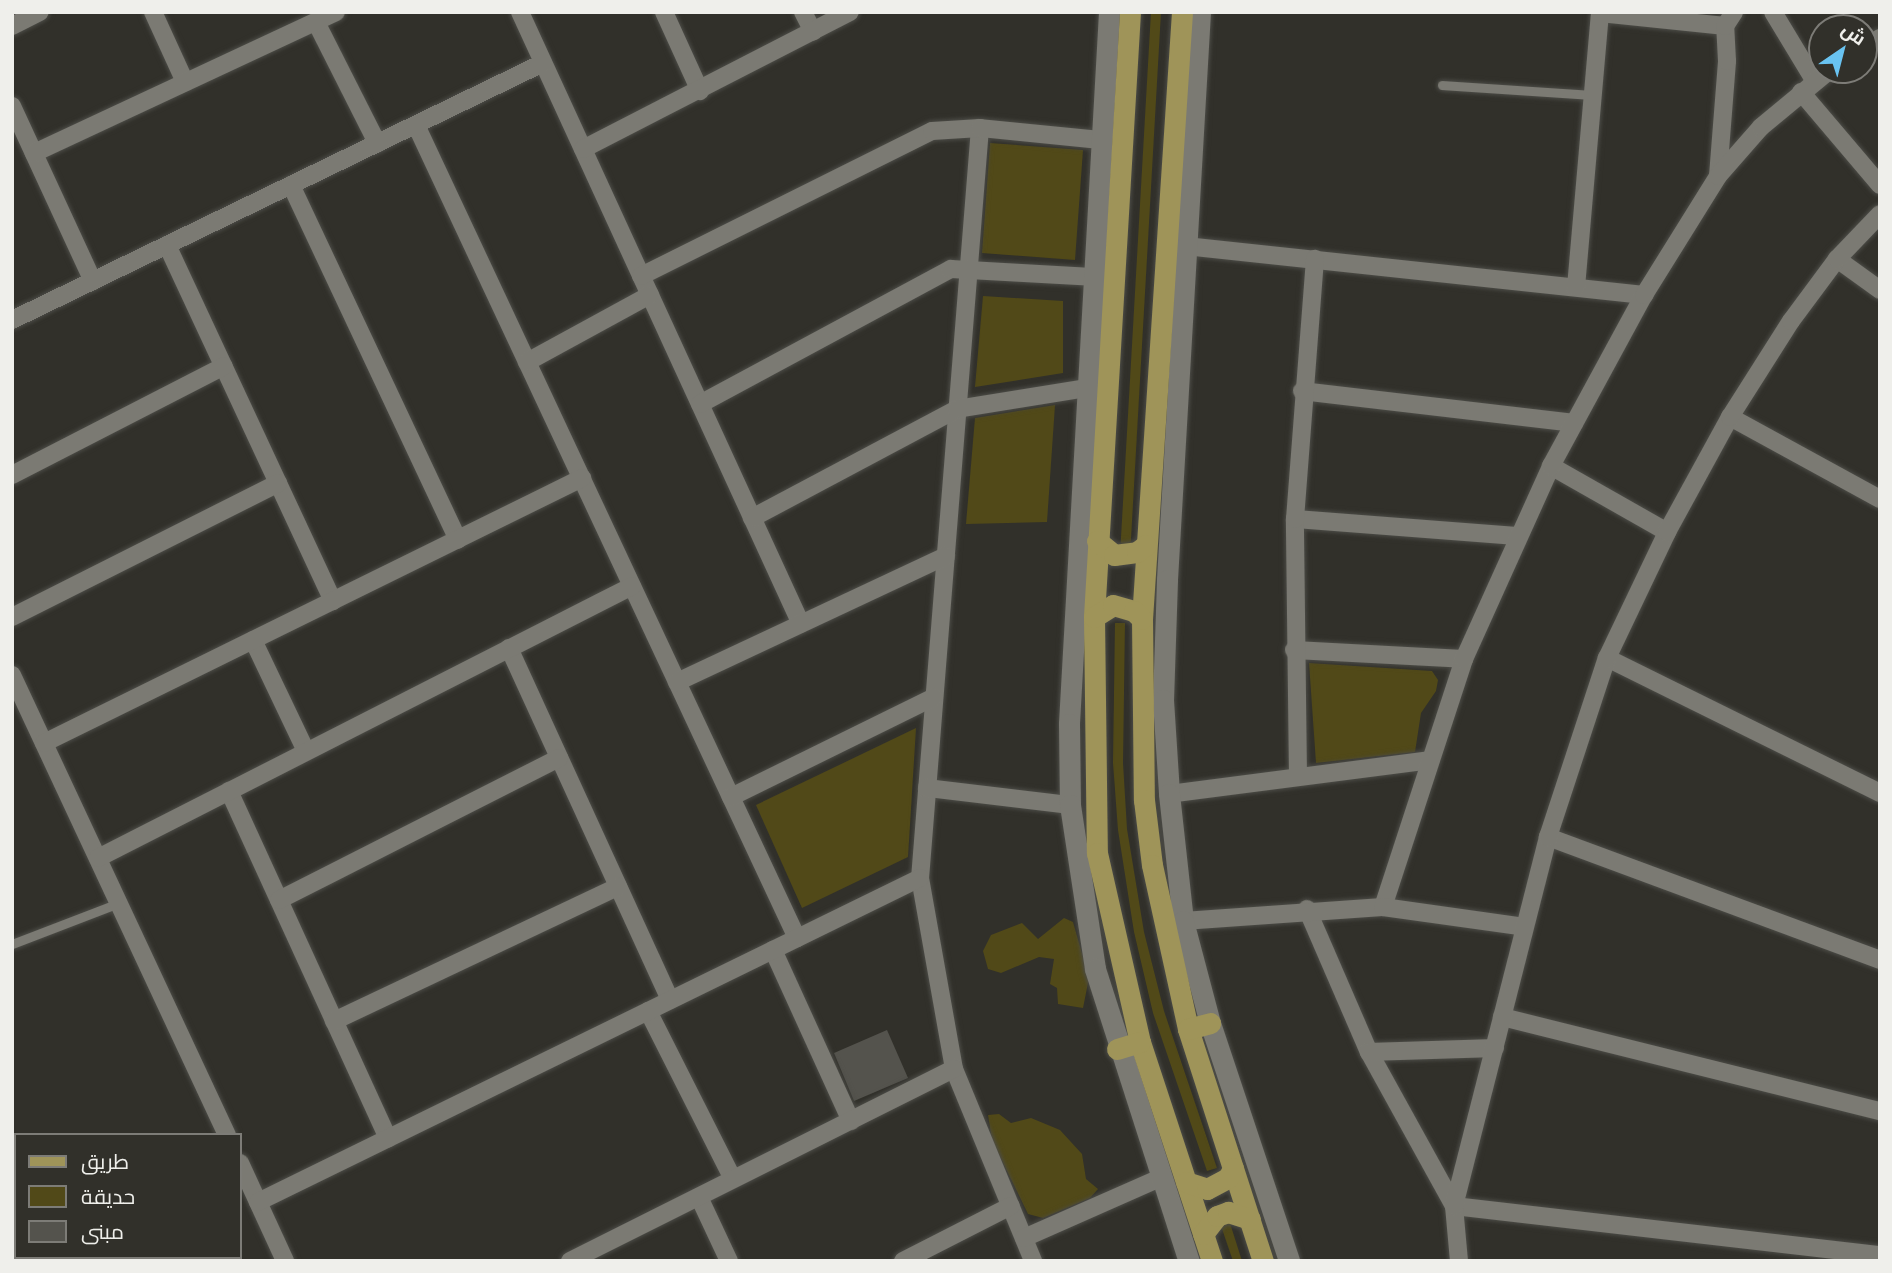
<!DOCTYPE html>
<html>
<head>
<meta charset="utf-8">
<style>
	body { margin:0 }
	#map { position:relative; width:1892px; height:1273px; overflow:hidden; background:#31302a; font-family:"Golos Text",Cairo,sans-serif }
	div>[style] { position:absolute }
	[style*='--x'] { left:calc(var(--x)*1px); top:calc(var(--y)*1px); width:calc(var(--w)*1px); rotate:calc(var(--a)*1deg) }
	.green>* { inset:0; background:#514918 }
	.building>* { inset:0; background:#54534d }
	.roads { filter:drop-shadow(0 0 2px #4c4c47) drop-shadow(0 0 2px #4c4c47) }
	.lane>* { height:9px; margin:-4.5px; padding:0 4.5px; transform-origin:4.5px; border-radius:4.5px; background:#7b7a73 }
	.street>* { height:18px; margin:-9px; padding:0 9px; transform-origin:9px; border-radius:9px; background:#7b7a73 }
	.secondary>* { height:21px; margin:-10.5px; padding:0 10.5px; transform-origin:10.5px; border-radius:10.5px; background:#7b7a73 }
	.primary>* { height:21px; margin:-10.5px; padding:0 10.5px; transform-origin:10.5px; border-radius:10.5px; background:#9f9459 }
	span { translate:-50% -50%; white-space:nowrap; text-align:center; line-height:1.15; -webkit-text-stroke:5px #31302a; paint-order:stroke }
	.frame { position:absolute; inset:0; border:14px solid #efefeb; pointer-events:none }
	.legend { position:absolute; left:14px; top:1133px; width:228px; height:126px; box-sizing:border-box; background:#31302a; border:2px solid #7d7c77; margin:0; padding:9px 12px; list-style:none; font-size:21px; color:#efefeb }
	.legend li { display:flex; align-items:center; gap:14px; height:35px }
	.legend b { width:35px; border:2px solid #7d7c77 }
	.north { position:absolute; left:1808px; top:14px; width:70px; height:70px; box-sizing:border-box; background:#31302a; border:2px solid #7d7c77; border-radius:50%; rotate:35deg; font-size:19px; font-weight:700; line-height:28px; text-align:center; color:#efefeb }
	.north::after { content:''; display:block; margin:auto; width:24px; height:32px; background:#69c3f1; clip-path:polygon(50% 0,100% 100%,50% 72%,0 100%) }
</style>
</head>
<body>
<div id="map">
	<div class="green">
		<div style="clip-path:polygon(1151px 12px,1161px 12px,1130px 556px,1120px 555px)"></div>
		<div style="clip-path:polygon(990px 143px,1083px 150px,1075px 260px,982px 253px)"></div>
		<div style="clip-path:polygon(983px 296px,1063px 301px,1063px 373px,975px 387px)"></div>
		<div style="clip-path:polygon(1055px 405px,1047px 522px,966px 524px,975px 418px)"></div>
		<div style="clip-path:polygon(1115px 623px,1125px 623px,1123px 763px,1127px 829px,1144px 932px,1164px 1011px,1217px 1168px,1207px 1171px,1153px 1013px,1134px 932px,1118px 830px,1113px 763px)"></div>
		<div style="clip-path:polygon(1309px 663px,1432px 671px,1438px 680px,1436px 691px,1421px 713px,1415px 752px,1316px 763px)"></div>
		<div style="clip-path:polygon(916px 728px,908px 857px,802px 908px,756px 805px)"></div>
		<div style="clip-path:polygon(1064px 918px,1073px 922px,1089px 978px,1083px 1008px,1058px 1004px,1057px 988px,1050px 984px,1054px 959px,1039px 957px,1001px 973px,988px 969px,983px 951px,991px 935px,1022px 923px,1038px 939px)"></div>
		<div style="clip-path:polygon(999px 1114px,1011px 1123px,1031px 1118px,1060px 1130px,1082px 1154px,1086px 1179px,1098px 1189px,1090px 1198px,1043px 1218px,1028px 1214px,992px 1140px,988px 1115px)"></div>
		<div style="clip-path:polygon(1229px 1220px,1242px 1261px,1233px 1261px,1220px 1223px)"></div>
	</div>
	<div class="building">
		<div style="clip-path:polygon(887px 1030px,908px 1078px,854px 1101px,834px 1053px)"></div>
	</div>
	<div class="roads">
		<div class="lane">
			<div style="--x:1442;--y:85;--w:150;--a:3.8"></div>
			<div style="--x:12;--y:944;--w:115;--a:-21"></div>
		</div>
		<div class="street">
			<div style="--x:153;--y:12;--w:77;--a:65.4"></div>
			<div style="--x:520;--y:12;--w:673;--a:65.34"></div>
			<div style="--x:664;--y:12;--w:87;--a:65.5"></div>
			<div style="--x:803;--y:12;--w:22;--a:63"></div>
			<div style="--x:1773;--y:12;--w:79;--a:58.9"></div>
			<div style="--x:1600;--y:13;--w:126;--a:5.9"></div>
			<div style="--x:316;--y:22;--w:136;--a:63.2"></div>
			<div style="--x:12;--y:26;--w:31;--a:-27"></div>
			<div style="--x:1864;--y:48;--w:19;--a:-32"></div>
			<div style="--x:1801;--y:92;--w:122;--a:49.7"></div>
			<div style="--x:12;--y:106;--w:193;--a:65.2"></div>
			<div style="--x:416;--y:125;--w:898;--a:64.89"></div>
			<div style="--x:980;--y:128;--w:752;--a:94.57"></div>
			<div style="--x:920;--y:878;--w:194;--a:79.9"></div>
			<div style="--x:954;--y:1069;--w:208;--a:67.6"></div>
			<div style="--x:583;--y:149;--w:300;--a:-27.2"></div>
			<div style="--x:34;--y:153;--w:333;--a:-25"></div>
			<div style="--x:1718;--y:176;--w:115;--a:-85.5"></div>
			<div style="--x:1727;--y:61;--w:35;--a:-93"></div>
			<div style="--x:1725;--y:26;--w:17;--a:-57"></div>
			<div style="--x:291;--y:185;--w:392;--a:64.8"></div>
			<div style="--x:167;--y:245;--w:393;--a:65"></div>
			<div style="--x:1185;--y:246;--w:462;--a:6.1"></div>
			<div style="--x:1837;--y:259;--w:53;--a:35.8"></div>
			<div style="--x:641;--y:276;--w:325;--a:-26.5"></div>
			<div style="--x:932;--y:131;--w:48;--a:-3.6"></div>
			<div style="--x:980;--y:128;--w:122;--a:5.7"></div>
			<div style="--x:1576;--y:287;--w:276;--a:-85"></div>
			<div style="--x:12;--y:320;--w:590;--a:-25.83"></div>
			<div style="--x:527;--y:362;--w:140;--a:-28.6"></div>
			<div style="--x:1302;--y:391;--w:274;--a:6.7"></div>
			<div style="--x:700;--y:404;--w:285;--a:-28.3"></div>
			<div style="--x:951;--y:269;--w:141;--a:3.2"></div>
			<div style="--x:1730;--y:417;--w:171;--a:28.7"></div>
			<div style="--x:1551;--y:466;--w:133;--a:29.6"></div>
			<div style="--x:12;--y:475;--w:238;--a:-27.2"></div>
			<div style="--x:752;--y:518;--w:232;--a:-28"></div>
			<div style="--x:957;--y:409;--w:131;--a:-9.2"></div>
			<div style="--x:1295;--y:519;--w:223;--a:4.4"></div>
			<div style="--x:12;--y:617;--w:298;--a:-26.7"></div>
			<div style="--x:253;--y:640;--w:123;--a:64.5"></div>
			<div style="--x:509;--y:648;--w:387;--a:65.4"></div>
			<div style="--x:1294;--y:650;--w:170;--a:3"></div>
			<div style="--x:1607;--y:658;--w:305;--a:26.3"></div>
			<div style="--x:12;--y:675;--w:508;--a:64.95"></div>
			<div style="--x:677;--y:682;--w:297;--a:-25.1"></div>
			<div style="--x:44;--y:743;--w:600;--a:-26.22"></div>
			<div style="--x:1298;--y:777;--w:258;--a:-90.7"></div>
			<div style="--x:1295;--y:519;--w:261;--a:-85.6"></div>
			<div style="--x:927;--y:788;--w:144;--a:6.8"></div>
			<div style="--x:229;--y:791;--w:382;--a:65.4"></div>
			<div style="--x:1169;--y:794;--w:263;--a:-7.4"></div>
			<div style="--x:731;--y:797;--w:226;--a:-26.2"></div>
			<div style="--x:1548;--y:837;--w:354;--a:20.3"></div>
			<div style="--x:98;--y:858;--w:599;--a:-26.99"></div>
			<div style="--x:279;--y:900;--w:314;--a:-26.9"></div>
			<div style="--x:1383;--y:907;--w:261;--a:-71.9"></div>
			<div style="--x:1464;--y:659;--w:212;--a:-65.7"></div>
			<div style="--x:1551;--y:466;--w:195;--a:-61.5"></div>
			<div style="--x:1644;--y:295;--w:140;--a:-58.1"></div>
			<div style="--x:1718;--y:176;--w:65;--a:-48.7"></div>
			<div style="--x:1761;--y:127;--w:89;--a:-39.6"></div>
			<div style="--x:1307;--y:909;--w:156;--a:66.6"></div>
			<div style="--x:1369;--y:1052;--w:176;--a:61.1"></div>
			<div style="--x:1454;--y:1206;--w:429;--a:6.6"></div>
			<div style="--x:1183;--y:921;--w:200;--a:-4"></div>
			<div style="--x:1383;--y:907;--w:143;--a:8"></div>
			<div style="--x:773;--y:950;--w:188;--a:65.5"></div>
			<div style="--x:648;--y:1011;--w:188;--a:63.2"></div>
			<div style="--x:1502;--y:1017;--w:390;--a:14"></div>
			<div style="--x:334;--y:1021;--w:314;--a:-25.3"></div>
			<div style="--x:1369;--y:1052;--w:126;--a:-1.8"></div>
			<div style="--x:240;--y:1163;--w:108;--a:65.3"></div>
			<div style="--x:699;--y:1197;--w:71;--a:64.9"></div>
			<div style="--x:258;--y:1202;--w:737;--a:-26.08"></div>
			<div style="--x:1024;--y:1238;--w:149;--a:-23.8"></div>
			<div style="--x:570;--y:1261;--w:429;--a:-26.6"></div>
			<div style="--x:903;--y:1261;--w:121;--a:-27"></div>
			<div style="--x:1459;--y:1261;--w:55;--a:-95.2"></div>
			<div style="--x:1454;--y:1206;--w:381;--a:-75.7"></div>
			<div style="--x:1548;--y:837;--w:188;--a:-71.8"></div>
			<div style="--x:1607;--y:658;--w:140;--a:-64.5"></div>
			<div style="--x:1667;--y:532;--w:131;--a:-61.3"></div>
			<div style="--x:1730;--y:417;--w:114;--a:-57.6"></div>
			<div style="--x:1791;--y:321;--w:77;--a:-53.4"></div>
			<div style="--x:1837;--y:259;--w:62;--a:-46.3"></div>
		</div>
		<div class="secondary">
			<div style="--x:1109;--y:12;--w:713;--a:93.22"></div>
			<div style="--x:1069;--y:724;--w:81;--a:89.3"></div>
			<div style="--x:1070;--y:805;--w:166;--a:81.3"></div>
			<div style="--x:1095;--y:969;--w:307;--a:72.2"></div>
			<div style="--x:1200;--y:12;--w:569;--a:93.33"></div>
			<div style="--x:1167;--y:580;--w:120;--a:91.9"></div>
			<div style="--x:1163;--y:700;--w:94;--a:86.3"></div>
			<div style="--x:1169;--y:794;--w:128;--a:83.7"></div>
			<div style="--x:1183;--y:921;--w:106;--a:75.2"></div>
			<div style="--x:1210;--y:1023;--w:251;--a:71.6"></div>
		</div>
		<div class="primary">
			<div style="--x:1130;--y:12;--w:606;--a:93.41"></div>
			<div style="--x:1094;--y:617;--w:236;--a:89.3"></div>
			<div style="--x:1097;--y:853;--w:194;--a:77.2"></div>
			<div style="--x:1140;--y:1042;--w:231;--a:71.8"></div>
			<div style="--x:1182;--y:12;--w:608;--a:93.77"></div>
			<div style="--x:1142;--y:619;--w:181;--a:89.4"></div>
			<div style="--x:1144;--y:800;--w:65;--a:83"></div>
			<div style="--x:1152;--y:865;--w:168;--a:77.6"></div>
			<div style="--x:1188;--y:1029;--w:244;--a:72.1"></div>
			<div style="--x:1097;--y:541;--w:22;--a:39"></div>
			<div style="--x:1114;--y:555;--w:23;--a:-7"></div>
			<div style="--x:1137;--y:552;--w:11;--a:-38"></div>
			<div style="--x:1094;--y:617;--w:22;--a:-32"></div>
			<div style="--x:1113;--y:605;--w:22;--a:16"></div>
			<div style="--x:1134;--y:611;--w:11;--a:45"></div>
			<div style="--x:1188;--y:1029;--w:23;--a:-15"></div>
			<div style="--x:1117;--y:1049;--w:24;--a:-17"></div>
			<div style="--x:1186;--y:1182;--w:22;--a:18"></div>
			<div style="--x:1207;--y:1189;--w:24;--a:-28"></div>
			<div style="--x:1228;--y:1178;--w:11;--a:-63"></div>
			<div style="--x:1203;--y:1234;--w:23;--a:-52"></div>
			<div style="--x:1217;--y:1216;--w:12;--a:-20"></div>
			<div style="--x:1228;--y:1212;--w:23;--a:18"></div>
		</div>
	</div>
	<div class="frame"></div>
	<ul class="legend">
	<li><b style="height:9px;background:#9f9459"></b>طريق</li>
	<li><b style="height:19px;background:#514918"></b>حديقة</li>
	<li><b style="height:19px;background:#54534d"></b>مبنى</li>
	</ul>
	<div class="north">ش</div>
</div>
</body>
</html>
